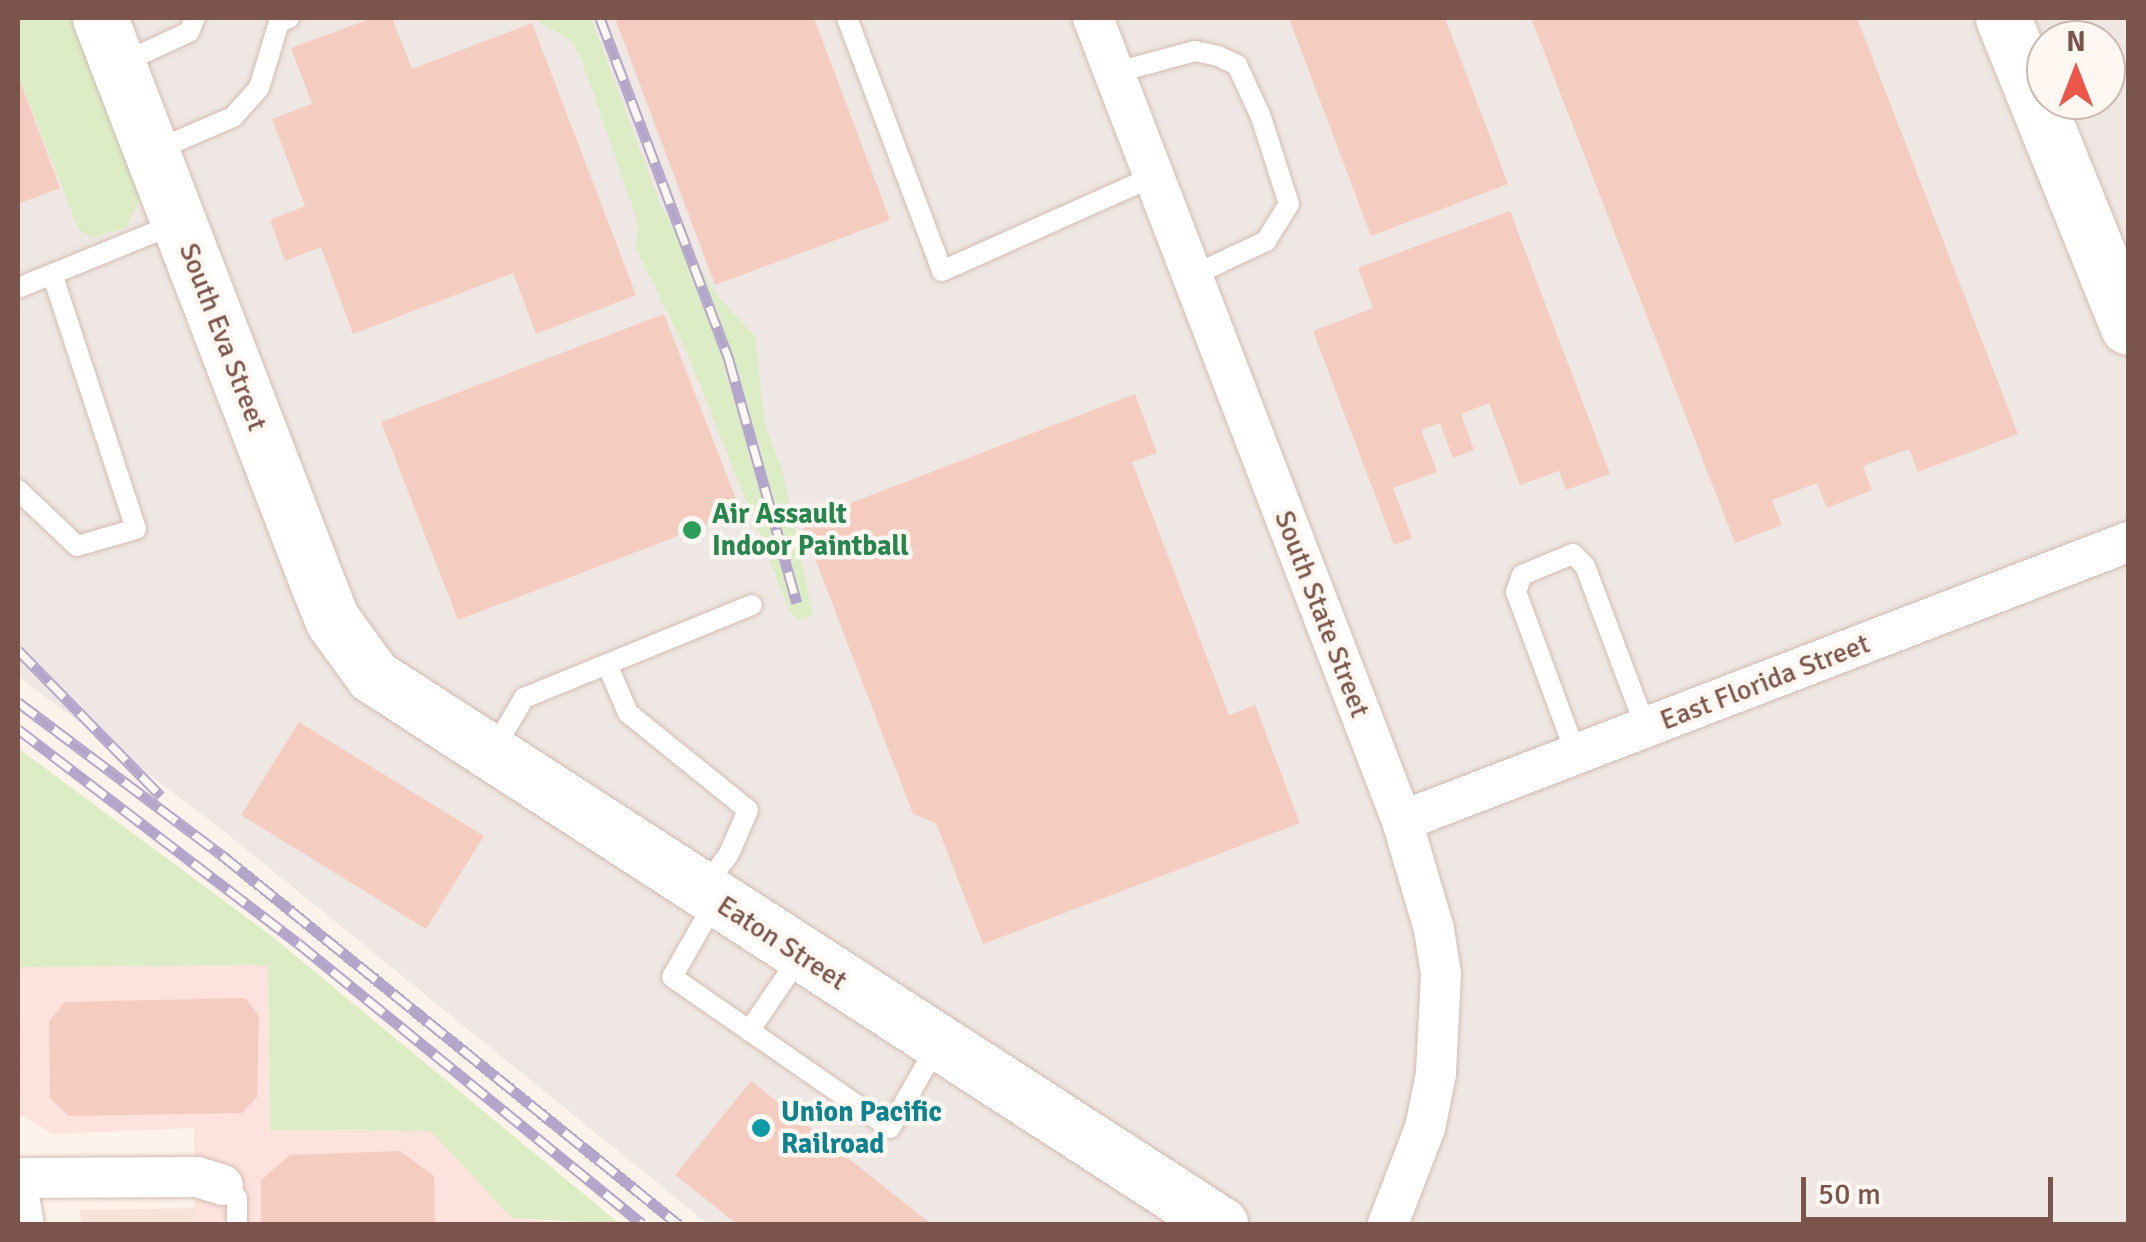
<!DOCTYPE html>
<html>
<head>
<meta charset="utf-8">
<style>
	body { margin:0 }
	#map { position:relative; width:2146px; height:1242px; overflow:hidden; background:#fef3ea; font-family:Signika,sans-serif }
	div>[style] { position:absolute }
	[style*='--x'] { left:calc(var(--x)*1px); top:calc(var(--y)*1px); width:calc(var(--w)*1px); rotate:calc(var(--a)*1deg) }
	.residential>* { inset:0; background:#f6e4d8 }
	.commercial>* { inset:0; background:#fee2dd }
	.industrial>* { inset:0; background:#efe7e3 }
	.green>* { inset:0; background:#dcedc6 }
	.building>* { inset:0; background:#f5cdc0 }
	.roads { filter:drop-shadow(0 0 2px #d4bbb1) drop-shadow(0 0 2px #d4bbb1) }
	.lane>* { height:20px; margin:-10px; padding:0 10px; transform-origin:10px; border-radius:10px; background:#fff }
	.street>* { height:40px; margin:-20px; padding:0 20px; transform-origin:20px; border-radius:20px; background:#fff }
	.secondary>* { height:55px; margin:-27.5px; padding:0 27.5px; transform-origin:27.5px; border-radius:27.5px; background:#fff }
	.rail>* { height:11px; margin-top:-5.5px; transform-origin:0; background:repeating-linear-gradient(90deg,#fff8f2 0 22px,#b4a6ca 0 44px); box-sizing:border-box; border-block:2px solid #b4a6ca }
	.dots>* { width:28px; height:28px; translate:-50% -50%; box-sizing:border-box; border:5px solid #fff8f2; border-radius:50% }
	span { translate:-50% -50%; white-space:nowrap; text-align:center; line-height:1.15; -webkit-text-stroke:9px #fff8f2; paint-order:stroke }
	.street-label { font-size:28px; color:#7b554b }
	.leisure-label { font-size:28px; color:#27864d; font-weight:700 }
	.left { translate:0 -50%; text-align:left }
	.culture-label { font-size:28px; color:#0d838f; font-weight:700 }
	.frame { position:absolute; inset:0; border:20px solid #7b554b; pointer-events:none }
	.north { position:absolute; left:2026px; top:20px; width:100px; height:100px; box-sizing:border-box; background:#fff8f2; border:2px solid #cab7af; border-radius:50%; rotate:0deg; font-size:28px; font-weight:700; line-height:40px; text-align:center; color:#7b554b }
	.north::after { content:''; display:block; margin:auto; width:35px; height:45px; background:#ed5749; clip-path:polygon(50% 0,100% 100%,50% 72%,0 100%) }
	.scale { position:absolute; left:1801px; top:1177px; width:252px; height:45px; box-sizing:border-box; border:5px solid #7b554b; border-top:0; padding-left:12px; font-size:30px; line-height:35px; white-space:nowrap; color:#7b554b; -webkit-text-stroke:8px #fff8f2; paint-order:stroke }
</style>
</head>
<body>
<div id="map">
	<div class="residential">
		<div style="clip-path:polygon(18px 967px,22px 967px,24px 1116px,18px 1116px)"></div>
		<div style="clip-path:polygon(195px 1208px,195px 1224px,81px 1224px,80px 1210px)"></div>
	</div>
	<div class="commercial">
		<div style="clip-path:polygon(268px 964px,270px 1130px,430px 1131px,512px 1217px,568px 1224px,195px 1224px,194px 1128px,52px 1134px,24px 1116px,22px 967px)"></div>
	</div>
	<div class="industrial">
		<div style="clip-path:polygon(evenodd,18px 18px,2128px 18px,2128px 1224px,708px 1224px,216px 825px,18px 676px,18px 18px,2046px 40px,2106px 40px,2106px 100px,2046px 100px,2046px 40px)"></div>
	</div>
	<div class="green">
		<div style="clip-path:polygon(18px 18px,72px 18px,141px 196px,126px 227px,92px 238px,79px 230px,18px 74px)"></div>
		<div style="clip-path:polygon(532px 18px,591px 18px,660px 204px,719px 298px,755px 336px,765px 426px,782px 469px,813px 615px,798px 621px,790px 612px,687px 352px,636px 249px,638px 223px,581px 58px,571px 40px)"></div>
		<div style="clip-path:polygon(18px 748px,273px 937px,620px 1224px,512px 1218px,430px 1131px,270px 1130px,268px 965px,18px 967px)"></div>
	</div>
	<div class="building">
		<div style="clip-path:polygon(372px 18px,392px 18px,412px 69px,532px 23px,636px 295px,536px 334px,513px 273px,353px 334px,321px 247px,285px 261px,270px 220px,305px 206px,272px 119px,312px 104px,291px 48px)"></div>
		<div style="clip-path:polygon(615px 18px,814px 18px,890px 220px,715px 285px)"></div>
		<div style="clip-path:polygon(1289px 18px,1445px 18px,1508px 184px,1371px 236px)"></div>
		<div style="clip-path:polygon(1531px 18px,1857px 18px,2018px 434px,1918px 472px,1909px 449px,1863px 466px,1872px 490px,1827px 508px,1817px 483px,1772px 500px,1782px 525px,1735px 543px)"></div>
		<div style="clip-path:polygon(18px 75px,60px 188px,18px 204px)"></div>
		<div style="clip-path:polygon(1510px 211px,1610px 474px,1566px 490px,1559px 471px,1520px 485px,1489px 403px,1461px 414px,1474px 450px,1453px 458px,1440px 423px,1421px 430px,1437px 472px,1393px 488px,1412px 538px,1394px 545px,1313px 331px,1373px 308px,1358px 268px)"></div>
		<div style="clip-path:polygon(664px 314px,741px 512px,458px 620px,381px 422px)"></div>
		<div style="clip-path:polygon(1135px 394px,1157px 453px,1132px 462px,1229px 715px,1255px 705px,1300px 823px,983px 944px,936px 823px,913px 814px,801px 522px)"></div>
		<div style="clip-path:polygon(299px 722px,484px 836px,426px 929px,241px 815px)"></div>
		<div style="clip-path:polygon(245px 998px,259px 1016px,257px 1097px,242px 1113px,69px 1116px,50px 1098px,49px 1021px,65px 1002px)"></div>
		<div style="clip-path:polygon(751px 1081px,931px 1224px,737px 1224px,675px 1175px)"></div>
		<div style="clip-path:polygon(400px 1151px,434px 1176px,435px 1224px,261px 1224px,261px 1180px,290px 1155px)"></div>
	</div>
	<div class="roads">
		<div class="lane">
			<div style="--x:847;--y:18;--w:270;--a:69.4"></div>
			<div style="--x:942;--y:271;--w:232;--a:-24.1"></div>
			<div style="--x:120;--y:64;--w:76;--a:-24.9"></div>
			<div style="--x:189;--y:32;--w:15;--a:-67"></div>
			<div style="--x:1114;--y:73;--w:84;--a:-15.2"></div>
			<div style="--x:1195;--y:51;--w:24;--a:12"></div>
			<div style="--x:1218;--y:56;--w:21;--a:25"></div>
			<div style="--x:1237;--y:65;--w:57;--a:65.2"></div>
			<div style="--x:1261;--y:117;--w:91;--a:72.2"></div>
			<div style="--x:1289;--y:204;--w:44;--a:121.9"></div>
			<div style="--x:1266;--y:241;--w:82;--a:154.7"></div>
			<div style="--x:154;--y:151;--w:86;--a:-23.3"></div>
			<div style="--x:233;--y:117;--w:39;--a:-48"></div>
			<div style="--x:259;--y:88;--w:69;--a:-73.1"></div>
			<div style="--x:279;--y:22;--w:11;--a:-22"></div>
			<div style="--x:18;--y:288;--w:172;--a:-22.2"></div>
			<div style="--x:18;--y:490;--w:81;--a:43.5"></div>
			<div style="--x:77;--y:546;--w:61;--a:-16.1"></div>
			<div style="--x:136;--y:529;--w:268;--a:-108.2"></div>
			<div style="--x:607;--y:664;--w:53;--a:66.8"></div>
			<div style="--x:628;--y:713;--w:154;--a:38.9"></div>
			<div style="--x:748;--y:810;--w:48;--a:113.4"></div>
			<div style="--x:729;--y:854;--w:43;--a:127.4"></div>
			<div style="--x:492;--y:752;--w:63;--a:-59.3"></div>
			<div style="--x:524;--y:698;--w:246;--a:-22.2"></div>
			<div style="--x:1576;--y:754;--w:173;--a:-110.3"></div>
			<div style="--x:1516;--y:592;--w:18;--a:-71"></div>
			<div style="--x:1522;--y:575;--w:55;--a:-22.4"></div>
			<div style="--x:1573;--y:554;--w:17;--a:45"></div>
			<div style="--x:1585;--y:566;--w:173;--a:69.4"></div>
			<div style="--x:715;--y:902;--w:86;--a:119.8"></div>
			<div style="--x:672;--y:977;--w:265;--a:34.7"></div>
			<div style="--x:890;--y:1128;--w:95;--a:-60.2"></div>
			<div style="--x:749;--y:1031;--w:92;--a:-55.6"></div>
			<div style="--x:223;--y:1185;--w:19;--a:43"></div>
			<div style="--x:237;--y:1198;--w:26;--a:90"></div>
		</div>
		<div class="street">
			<div style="--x:1093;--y:18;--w:860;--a:68.95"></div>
			<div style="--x:1402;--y:821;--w:113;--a:73.5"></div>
			<div style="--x:1434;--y:929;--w:46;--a:81.2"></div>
			<div style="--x:1441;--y:974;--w:100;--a:92.9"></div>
			<div style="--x:1436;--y:1074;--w:55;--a:101.5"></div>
			<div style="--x:1425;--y:1128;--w:103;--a:111.1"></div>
			<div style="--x:1402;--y:821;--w:778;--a:-21.02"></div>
			<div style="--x:18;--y:1178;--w:179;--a:-0.3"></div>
			<div style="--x:197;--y:1177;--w:27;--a:17"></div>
			<div style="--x:18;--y:1191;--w:34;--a:80"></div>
		</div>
		<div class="secondary">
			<div style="--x:100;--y:18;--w:610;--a:68.95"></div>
			<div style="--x:319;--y:587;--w:37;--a:68"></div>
			<div style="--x:333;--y:621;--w:68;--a:54"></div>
			<div style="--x:373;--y:676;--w:1009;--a:32.9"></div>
			<div style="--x:2003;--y:18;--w:333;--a:68"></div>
		</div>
	</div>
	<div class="rail">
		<div style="--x:600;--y:18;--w:366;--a:69.3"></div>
		<div style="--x:729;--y:360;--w:252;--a:74.4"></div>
		<div style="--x:18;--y:650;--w:204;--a:45.6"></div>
		<div style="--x:18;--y:702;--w:255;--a:36.9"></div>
		<div style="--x:222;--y:855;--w:587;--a:38.98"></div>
		<div style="--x:18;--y:729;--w:352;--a:37.4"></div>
		<div style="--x:298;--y:943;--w:444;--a:39.2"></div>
	</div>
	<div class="dots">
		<div style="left:692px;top:530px;background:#2e9e5b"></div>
		<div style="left:761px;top:1128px;background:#0f9aa8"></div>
	</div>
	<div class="street-label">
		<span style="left:223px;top:337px;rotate:69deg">South Eva Street</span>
		<span style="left:1322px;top:614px;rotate:69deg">South State Street</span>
		<span style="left:1765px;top:682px;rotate:-21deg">East Florida Street</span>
		<span style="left:782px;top:943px;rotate:33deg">Eaton Street</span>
	</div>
	<div class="leisure-label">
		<span class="left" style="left:712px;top:530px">Air Assault<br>Indoor Paintball</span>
	</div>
	<div class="culture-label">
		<span class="left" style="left:781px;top:1128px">Union Pacific<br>Railroad</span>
	</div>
	<div class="frame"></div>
	<div class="north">N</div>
	<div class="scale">50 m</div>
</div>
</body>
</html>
